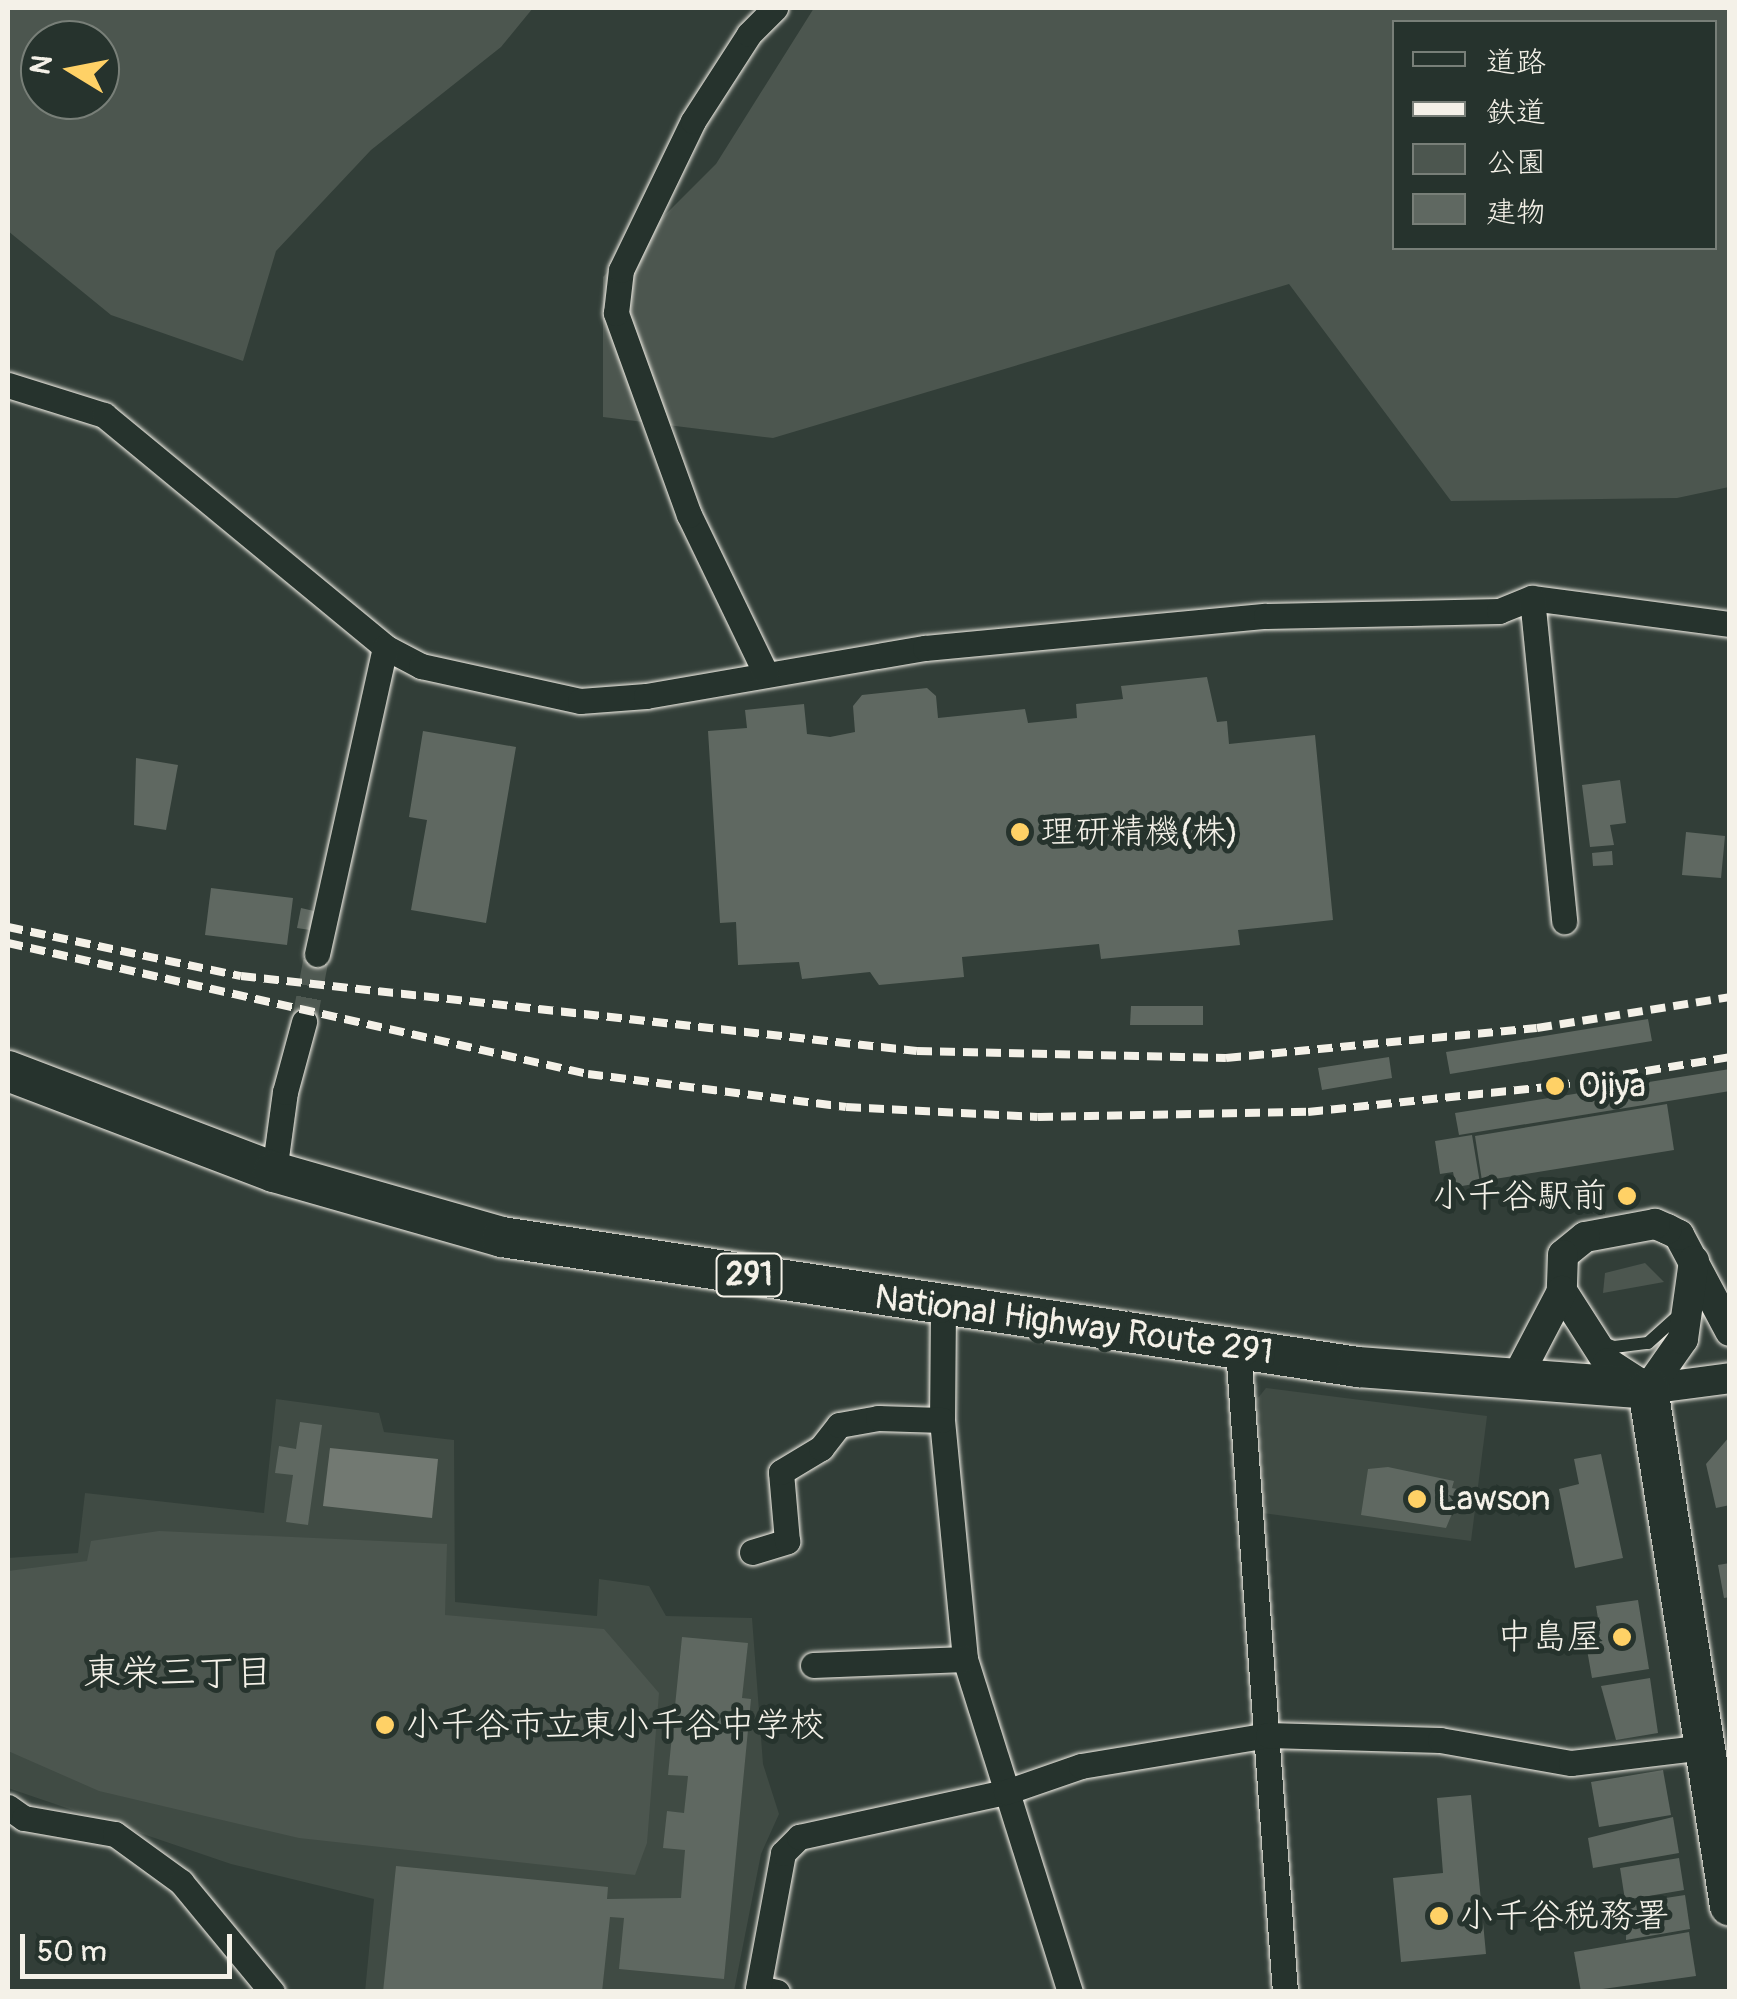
<!DOCTYPE html>
<html>
<head>
<meta charset="utf-8">
<style>
	body { margin:0 }
	#map { position:relative; width:1737px; height:1999px; overflow:hidden; background:#323e38; font-family:Pangolin,"Klee One",sans-serif }
	div>[style] { position:absolute }
	[style*='--x'] { left:calc(var(--x)*1px); top:calc(var(--y)*1px); width:calc(var(--w)*1px); rotate:calc(var(--a)*1deg) }
	.built>* { inset:0; background:#404b44 }
	.green>* { inset:0; background:#4c564f }
	.water>* { inset:0; background:#727972 }
	.building>* { inset:0; background:#5f6861 }
	.minor-tunnel>* { height:25px; margin-top:-12.5px; transform-origin:0; background:repeating-linear-gradient(90deg,#4f5952 0 25px,transparent 0 37px) }
	.roads { filter:drop-shadow(0 0 2px #f4f1e8) drop-shadow(0 0 2px #f4f1e8) }
	.service>* { height:12px; margin:-6px; padding:0 6px; transform-origin:6px; border-radius:6px; background:#26332d }
	.minor>* { height:25px; margin:-12.5px; padding:0 12.5px; transform-origin:12.5px; border-radius:12.5px; background:#26332d }
	.tertiary>* { height:30px; margin:-15px; padding:0 15px; transform-origin:15px; border-radius:15px; background:#26332d }
	.trunk>* { height:40px; margin:-20px; padding:0 20px; transform-origin:20px; border-radius:20px; background:#26332d }
	.rail>* { height:8px; margin-top:-4px; transform-origin:0; background:repeating-linear-gradient(90deg,#f4f1e8 0 15px,transparent 0 23px) }
	.dots>* { width:28px; height:28px; translate:-50% -50%; box-sizing:border-box; border:5px solid #26332d; border-radius:50% }
	span { translate:-50% -50%; white-space:nowrap; text-align:center; line-height:1.15; -webkit-text-stroke:10px #26332d; paint-order:stroke }
	.shield-label span { padding:2px 8px; background:#26332d; border:2px solid; border-radius:8px; -webkit-text-stroke-width:0 }
	.shield-label { font-size:32px; color:#f4f1e8; font-weight:700 }
	.poi-label { font-size:35px; color:#f4f1e8 }
	.left { translate:0 -50%; text-align:left }
	.right { translate:-100% -50%; text-align:right }
	.street-label { font-size:35px; color:#f4f1e8 }
	.neighbourhood-label { font-size:38px; color:#f4f1e8 }
	.frame { position:absolute; inset:0; border:10px solid #f4f1e8; pointer-events:none }
	.legend { position:absolute; left:1392px; top:20px; width:325px; height:230px; box-sizing:border-box; background:#26332d; border:2px solid #787f78; margin:0; padding:12px 18px; list-style:none; font-size:30px; color:#f4f1e8 }
	.legend li { display:flex; align-items:center; gap:20px; height:50px }
	.legend b { width:50px; border:2px solid #787f78 }
	.north { position:absolute; left:20px; top:20px; width:100px; height:100px; box-sizing:border-box; background:#26332d; border:2px solid #787f78; border-radius:50%; rotate:280deg; font-size:28px; font-weight:700; line-height:40px; text-align:center; color:#f4f1e8 }
	.north::after { content:''; display:block; margin:auto; width:35px; height:45px; background:#ffd166; clip-path:polygon(50% 0,100% 100%,50% 72%,0 100%) }
	.scale { position:absolute; left:20px; top:1934px; width:212px; height:45px; box-sizing:border-box; border:5px solid #f4f1e8; border-top:0; padding-left:12px; font-size:30px; line-height:35px; white-space:nowrap; color:#f4f1e8; -webkit-text-stroke:8px #26332d; paint-order:stroke }
</style>
</head>
<body>
<div id="map">
	<div class="built">
		<div style="clip-path:polygon(1266px 1388px,1487px 1416px,1471px 1541px,1262px 1513px,1258px 1398px)"></div>
		<div style="clip-path:polygon(276px 1399px,379px 1413px,384px 1432px,454px 1440px,455px 1602px,597px 1616px,599px 1579px,649px 1586px,666px 1616px,752px 1618px,763px 1764px,779px 1814px,761px 1854px,734px 1991px,365px 1992px,374px 1899px,231px 1864px,8px 1788px,8px 1558px,78px 1553px,85px 1493px,264px 1513px)"></div>
	</div>
	<div class="green">
		<div style="clip-path:polygon(evenodd,8px 8px,533px 8px,501px 47px,371px 150px,276px 251px,243px 361px,111px 315px,8px 231px,8px 8px,40px 40px,100px 40px,100px 100px,40px 100px,40px 40px)"></div>
		<div style="clip-path:polygon(evenodd,814px 8px,1729px 8px,1729px 487px,1677px 498px,1451px 501px,1289px 284px,773px 438px,603px 417px,603px 277px,716px 164px,814px 8px,1394px 22px,1714px 22px,1714px 248px,1394px 248px,1394px 22px)"></div>
		<div style="clip-path:polygon(1645px 1263px,1664px 1282px,1603px 1293px,1605px 1273px)"></div>
		<div style="clip-path:polygon(159px 1531px,447px 1544px,445px 1615px,604px 1629px,659px 1693px,647px 1843px,635px 1875px,299px 1838px,99px 1791px,8px 1751px,8px 1571px,87px 1561px,91px 1541px)"></div>
	</div>
	<div class="water">
		<div style="clip-path:polygon(330px 1448px,438px 1459px,432px 1518px,323px 1506px)"></div>
	</div>
	<div class="building">
		<div style="clip-path:polygon(1207px 677px,1217px 722px,1227px 721px,1229px 744px,1315px 735px,1333px 920px,1238px 930px,1240px 945px,1101px 959px,1099px 944px,962px 957px,964px 977px,879px 985px,870px 972px,802px 979px,799px 962px,738px 965px,736px 922px,720px 923px,708px 731px,747px 728px,745px 710px,804px 704px,807px 734px,830px 737px,855px 732px,853px 706px,862px 695px,927px 688px,936px 696px,938px 718px,1025px 709px,1028px 723px,1077px 718px,1076px 704px,1123px 699px,1121px 686px)"></div>
		<div style="clip-path:polygon(423px 731px,516px 747px,486px 923px,411px 910px,427px 820px,409px 817px)"></div>
		<div style="clip-path:polygon(136px 758px,178px 765px,166px 830px,134px 825px)"></div>
		<div style="clip-path:polygon(1620px 780px,1626px 823px,1610px 825px,1614px 845px,1590px 847px,1582px 785px)"></div>
		<div style="clip-path:polygon(1686px 832px,1725px 836px,1721px 878px,1682px 875px)"></div>
		<div style="clip-path:polygon(1612px 851px,1613px 865px,1593px 866px,1592px 853px)"></div>
		<div style="clip-path:polygon(211px 888px,293px 898px,287px 945px,205px 935px)"></div>
		<div style="clip-path:polygon(301px 908px,314px 911px,310px 930px,297px 928px)"></div>
		<div style="clip-path:polygon(1131px 1006px,1203px 1006px,1203px 1025px,1130px 1025px)"></div>
		<div style="clip-path:polygon(1648px 1019px,1652px 1041px,1450px 1074px,1446px 1052px)"></div>
		<div style="clip-path:polygon(1389px 1057px,1392px 1078px,1322px 1090px,1318px 1068px)"></div>
		<div style="clip-path:polygon(1730px 1069px,1730px 1091px,1459px 1135px,1455px 1113px)"></div>
		<div style="clip-path:polygon(1667px 1104px,1674px 1150px,1482px 1181px,1475px 1136px)"></div>
		<div style="clip-path:polygon(1472px 1135px,1480px 1183px,1456px 1187px,1453px 1172px,1440px 1174px,1435px 1141px)"></div>
		<div style="clip-path:polygon(300px 1422px,322px 1425px,308px 1525px,286px 1522px,293px 1475px,275px 1473px,279px 1446px,296px 1449px)"></div>
		<div style="clip-path:polygon(1730px 1436px,1730px 1505px,1716px 1508px,1706px 1464px)"></div>
		<div style="clip-path:polygon(1601px 1454px,1623px 1558px,1575px 1568px,1559px 1489px,1579px 1484px,1574px 1459px)"></div>
		<div style="clip-path:polygon(1388px 1467px,1454px 1481px,1452px 1488px,1462px 1490px,1446px 1528px,1361px 1515px,1368px 1469px)"></div>
		<div style="clip-path:polygon(1730px 1563px,1730px 1597px,1724px 1598px,1718px 1565px)"></div>
		<div style="clip-path:polygon(1638px 1600px,1649px 1669px,1592px 1678px,1586px 1644px,1589px 1633px,1600px 1631px,1596px 1606px)"></div>
		<div style="clip-path:polygon(682px 1637px,748px 1643px,742px 1698px,751px 1699px,724px 1979px,619px 1969px,624px 1918px,610px 1917px,602px 1992px,383px 1992px,396px 1866px,608px 1887px,607px 1899px,681px 1898px,685px 1850px,663px 1848px,667px 1811px,684px 1813px,688px 1776px,668px 1775px)"></div>
		<div style="clip-path:polygon(1650px 1678px,1658px 1733px,1616px 1740px,1601px 1686px)"></div>
		<div style="clip-path:polygon(1663px 1770px,1671px 1815px,1599px 1827px,1591px 1782px)"></div>
		<div style="clip-path:polygon(1471px 1795px,1486px 1954px,1401px 1962px,1393px 1878px,1443px 1873px,1437px 1798px)"></div>
		<div style="clip-path:polygon(1673px 1817px,1679px 1853px,1593px 1868px,1588px 1838px)"></div>
		<div style="clip-path:polygon(1679px 1858px,1684px 1890px,1625px 1900px,1620px 1868px)"></div>
		<div style="clip-path:polygon(1685px 1895px,1690px 1929px,1626px 1940px,1627px 1904px)"></div>
		<div style="clip-path:polygon(1689px 1932px,1696px 1976px,1581px 1992px,1574px 1952px)"></div>
	</div>
	<div class="minor-tunnel">
		<div style="--x:304;--y:1022;--w:69;--a:-79.2"></div>
	</div>
	<div class="roads">
		<div class="service">
			<div style="--x:1601;--y:1342;--w:14;--a:21"></div>
			<div style="--x:1614;--y:1347;--w:34;--a:-7"></div>
			<div style="--x:1648;--y:1343;--w:40;--a:-42"></div>
		</div>
		<div class="minor">
			<div style="--x:8;--y:385;--w:101;--a:17.4"></div>
			<div style="--x:104;--y:415;--w:364;--a:39.5"></div>
			<div style="--x:385;--y:647;--w:41;--a:27.8"></div>
			<div style="--x:421;--y:666;--w:163;--a:12.4"></div>
			<div style="--x:580;--y:701;--w:66;--a:-4.3"></div>
			<div style="--x:646;--y:696;--w:283;--a:-9.8"></div>
			<div style="--x:925;--y:648;--w:342;--a:-5.4"></div>
			<div style="--x:1266;--y:616;--w:233;--a:-1.2"></div>
			<div style="--x:1499;--y:611;--w:35;--a:-22"></div>
			<div style="--x:1532;--y:598;--w:200;--a:7.5"></div>
			<div style="--x:1532;--y:598;--w:325;--a:84.3"></div>
			<div style="--x:766;--y:674;--w:177;--a:-115.8"></div>
			<div style="--x:689;--y:515;--w:215;--a:-109.9"></div>
			<div style="--x:616;--y:313;--w:43;--a:-83.4"></div>
			<div style="--x:621;--y:270;--w:165;--a:-64.2"></div>
			<div style="--x:693;--y:121;--w:103;--a:-57.2"></div>
			<div style="--x:749;--y:34;--w:37;--a:-45"></div>
			<div style="--x:317;--y:954;--w:314;--a:-77.5"></div>
			<div style="--x:274;--y:1172;--w:81;--a:-82.2"></div>
			<div style="--x:285;--y:1092;--w:73;--a:-74.8"></div>
			<div style="--x:943;--y:1308;--w:112;--a:90.5"></div>
			<div style="--x:942;--y:1420;--w:240;--a:84.5"></div>
			<div style="--x:965;--y:1659;--w:349;--a:72.5"></div>
			<div style="--x:1238;--y:1349;--w:645;--a:85.82"></div>
			<div style="--x:752;--y:1552;--w:37;--a:-17"></div>
			<div style="--x:787;--y:1541;--w:69;--a:-95"></div>
			<div style="--x:781;--y:1472;--w:47;--a:-31"></div>
			<div style="--x:821;--y:1448;--w:29;--a:-52"></div>
			<div style="--x:839;--y:1425;--w:40;--a:-10"></div>
			<div style="--x:878;--y:1418;--w:64;--a:1.8"></div>
			<div style="--x:813;--y:1665;--w:152;--a:-2.3"></div>
			<div style="--x:8;--y:1807;--w:19;--a:35"></div>
			<div style="--x:24;--y:1818;--w:92;--a:10"></div>
			<div style="--x:115;--y:1834;--w:82;--a:36"></div>
			<div style="--x:181;--y:1882;--w:143;--a:50.4"></div>
			<div style="--x:777;--y:1992;--w:19;--a:-168"></div>
			<div style="--x:758;--y:1988;--w:137;--a:-79.5"></div>
			<div style="--x:783;--y:1853;--w:23;--a:-45"></div>
			<div style="--x:799;--y:1837;--w:212;--a:-12.3"></div>
			<div style="--x:1006;--y:1792;--w:79;--a:-19.1"></div>
			<div style="--x:1081;--y:1766;--w:190;--a:-9.4"></div>
			<div style="--x:1268;--y:1735;--w:172;--a:1.7"></div>
			<div style="--x:1440;--y:1740;--w:133;--a:10"></div>
			<div style="--x:1571;--y:1763;--w:136;--a:-6.8"></div>
		</div>
		<div class="tertiary">
			<div style="--x:1730;--y:1331;--w:109;--a:-118"></div>
			<div style="--x:1679;--y:1235;--w:13;--a:-153"></div>
			<div style="--x:1667;--y:1229;--w:13;--a:-157"></div>
			<div style="--x:1655;--y:1224;--w:71;--a:169.5"></div>
			<div style="--x:1585;--y:1237;--w:28;--a:141"></div>
			<div style="--x:1563;--y:1255;--w:36;--a:92"></div>
			<div style="--x:1562;--y:1291;--w:85;--a:57.4"></div>
			<div style="--x:1608;--y:1363;--w:48;--a:33"></div>
			<div style="--x:1648;--y:1389;--w:83;--a:-7.6"></div>
			<div style="--x:1514;--y:1383;--w:104;--a:-62.4"></div>
			<div style="--x:1648;--y:1389;--w:61;--a:-55"></div>
			<div style="--x:1683;--y:1339;--w:79;--a:-82"></div>
		</div>
		<div class="trunk">
			<div style="--x:8;--y:1071;--w:285;--a:20.8"></div>
			<div style="--x:274;--y:1172;--w:237;--a:15.9"></div>
			<div style="--x:502;--y:1237;--w:866;--a:8.64"></div>
			<div style="--x:1358;--y:1367;--w:291;--a:4.3"></div>
			<div style="--x:1648;--y:1389;--w:523;--a:80.99"></div>
		</div>
	</div>
	<div class="rail">
		<div style="--x:8;--y:927;--w:238;--a:11.9"></div>
		<div style="--x:241;--y:976;--w:680;--a:6.33"></div>
		<div style="--x:917;--y:1051;--w:309;--a:1.3"></div>
		<div style="--x:1226;--y:1058;--w:312;--a:-5.5"></div>
		<div style="--x:1537;--y:1028;--w:195;--a:-9.1"></div>
		<div style="--x:8;--y:943;--w:595;--a:12.73"></div>
		<div style="--x:588;--y:1074;--w:260;--a:7.3"></div>
		<div style="--x:846;--y:1107;--w:192;--a:3"></div>
		<div style="--x:1038;--y:1117;--w:270;--a:-1.1"></div>
		<div style="--x:1308;--y:1112;--w:248;--a:-6"></div>
		<div style="--x:1555;--y:1086;--w:177;--a:-9.4"></div>
	</div>
	<div class="dots">
		<div style="left:1020px;top:832px;background:#ffd166"></div>
		<div style="left:1555px;top:1086px;background:#ffd166"></div>
		<div style="left:1627px;top:1196px;background:#ffd166"></div>
		<div style="left:1417px;top:1499px;background:#ffd166"></div>
		<div style="left:1622px;top:1637px;background:#ffd166"></div>
		<div style="left:385px;top:1725px;background:#ffd166"></div>
		<div style="left:1439px;top:1916px;background:#ffd166"></div>
	</div>
	<div class="shield-label">
		<span style="left:749px;top:1275px">291</span>
	</div>
	<div class="poi-label">
		<span class="left" style="left:1040px;top:832px">理研精機(株)</span>
		<span class="left" style="left:1578px;top:1086px">Ojiya</span>
		<span class="right" style="left:1607px;top:1196px">小千谷駅前</span>
		<span class="left" style="left:1437px;top:1499px">Lawson</span>
		<span class="right" style="left:1602px;top:1637px">中島屋</span>
		<span class="left" style="left:405px;top:1725px">小千谷市立東小千谷中学校</span>
		<span class="left" style="left:1459px;top:1916px">小千谷税務署</span>
	</div>
	<div class="street-label">
		<span style="left:1074px;top:1325px;rotate:8deg">National Highway Route 291</span>
	</div>
	<div class="neighbourhood-label">
		<span style="left:178px;top:1674px">東栄三丁目</span>
	</div>
	<div class="frame"></div>
	<ul class="legend">
	<li><b style="height:12px;background:#26332d"></b>道路</li>
	<li><b style="height:12px;background:#f4f1e8"></b>鉄道</li>
	<li><b style="height:28px;background:#4c564f"></b>公園</li>
	<li><b style="height:28px;background:#5f6861"></b>建物</li>
	</ul>
	<div class="north">N</div>
	<div class="scale">50 m</div>
</div>
</body>
</html>
